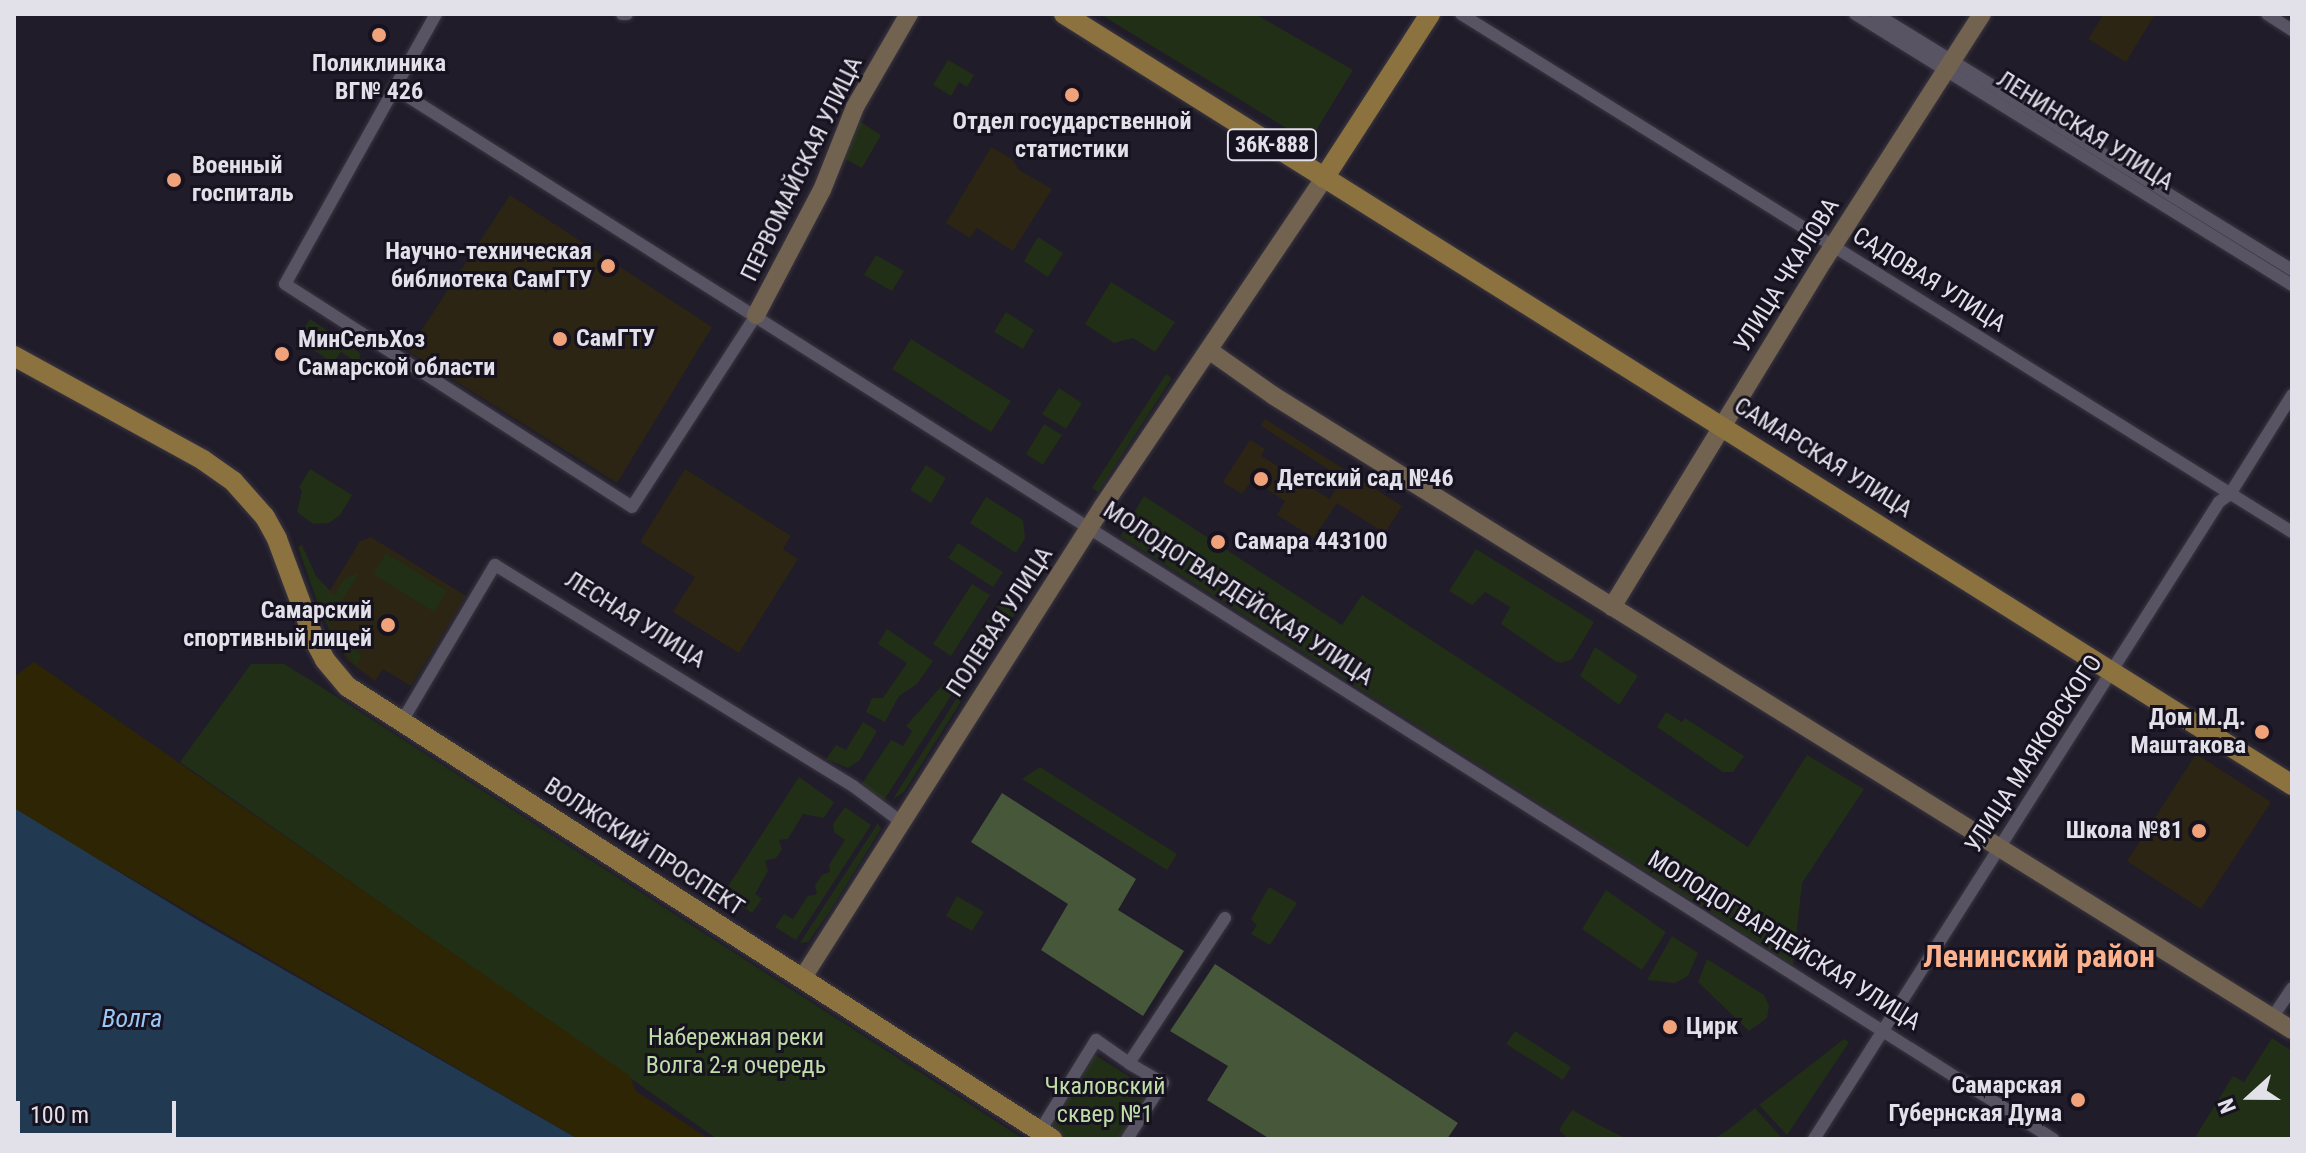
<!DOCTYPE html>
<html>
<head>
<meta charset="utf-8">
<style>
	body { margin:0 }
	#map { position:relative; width:2306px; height:1153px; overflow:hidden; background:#201c29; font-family:"Roboto Condensed",sans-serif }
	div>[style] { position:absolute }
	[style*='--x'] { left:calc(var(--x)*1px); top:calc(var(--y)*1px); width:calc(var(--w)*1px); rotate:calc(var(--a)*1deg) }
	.education>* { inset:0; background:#2c2514 }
	.green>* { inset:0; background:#212f16 }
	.forest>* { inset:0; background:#47583a }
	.sand>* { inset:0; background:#2d2504 }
	.water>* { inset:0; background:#213951 }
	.roads { filter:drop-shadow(0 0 2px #3a3641) drop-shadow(0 0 2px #3a3641) }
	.street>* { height:12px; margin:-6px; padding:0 6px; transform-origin:6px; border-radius:6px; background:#595464 }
	.secondary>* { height:18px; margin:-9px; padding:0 9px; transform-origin:9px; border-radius:9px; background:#726351 }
	.primary>* { height:20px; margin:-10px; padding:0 10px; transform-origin:10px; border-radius:10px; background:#8b723f }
	.dots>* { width:22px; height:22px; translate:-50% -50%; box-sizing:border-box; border:4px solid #17121f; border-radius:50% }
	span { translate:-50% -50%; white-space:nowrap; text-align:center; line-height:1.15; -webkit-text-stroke:6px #17121f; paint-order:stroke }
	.shield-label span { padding:2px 6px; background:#17121f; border:2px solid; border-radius:6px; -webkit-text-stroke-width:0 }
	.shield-label { font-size:22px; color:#e2e0e9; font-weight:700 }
	.poi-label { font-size:24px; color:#e2e0e9; font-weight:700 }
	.left { translate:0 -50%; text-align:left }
	.right { translate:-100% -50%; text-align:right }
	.street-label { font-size:24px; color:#e2e0e9 }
	.park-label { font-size:24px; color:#bfdea7 }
	.water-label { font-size:26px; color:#9ac8f6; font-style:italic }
	.district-label { font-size:32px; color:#fbb28d; font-weight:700 }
	.frame { position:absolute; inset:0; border:16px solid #e2e0e9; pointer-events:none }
	.north { position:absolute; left:2210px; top:1057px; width:80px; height:80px; -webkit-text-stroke:6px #17121f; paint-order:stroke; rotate:249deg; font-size:22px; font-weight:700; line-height:32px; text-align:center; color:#e2e0e9 }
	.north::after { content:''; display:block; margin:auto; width:28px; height:36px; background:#e2e0e9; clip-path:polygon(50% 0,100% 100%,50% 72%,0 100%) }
	.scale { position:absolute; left:16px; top:1101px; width:160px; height:36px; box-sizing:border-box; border:4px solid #e2e0e9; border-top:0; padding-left:10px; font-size:24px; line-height:28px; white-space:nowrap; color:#e2e0e9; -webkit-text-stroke:6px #17121f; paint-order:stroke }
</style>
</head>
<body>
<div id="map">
	<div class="education">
		<div style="clip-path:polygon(2104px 14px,2155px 14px,2126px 62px,2088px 39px)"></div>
		<div style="clip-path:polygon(991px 147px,1012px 159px,1019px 170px,1052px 189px,1013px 251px,977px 228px,970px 238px,946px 223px)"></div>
		<div style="clip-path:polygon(510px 195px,712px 327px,617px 483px,408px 351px)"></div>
		<div style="clip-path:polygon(1265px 419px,1402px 506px,1385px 533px,1337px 503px,1314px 538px,1277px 515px,1285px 501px,1252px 480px,1242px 494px,1223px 482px,1250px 440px,1265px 449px,1261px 456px,1330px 499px,1342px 478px,1261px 426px)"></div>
		<div style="clip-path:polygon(685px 469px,791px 536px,783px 549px,798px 559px,739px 653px,673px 612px,695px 577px,640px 542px)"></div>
		<div style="clip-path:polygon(371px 537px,466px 596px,411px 686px,383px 669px,375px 681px,347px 660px,319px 609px,360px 541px)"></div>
		<div style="clip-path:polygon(2196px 754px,2271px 802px,2201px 909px,2127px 861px)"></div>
	</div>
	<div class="green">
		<div style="clip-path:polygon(1100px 14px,1255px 14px,1353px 70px,1309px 142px)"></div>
		<div style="clip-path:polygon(948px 60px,974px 75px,967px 87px,959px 82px,951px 96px,933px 85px)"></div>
		<div style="clip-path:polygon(856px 119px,881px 135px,862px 168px,839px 156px)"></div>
		<div style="clip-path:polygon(1038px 237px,1063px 253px,1048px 277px,1024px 261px)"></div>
		<div style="clip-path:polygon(876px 255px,904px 271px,892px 291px,864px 275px)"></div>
		<div style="clip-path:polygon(1111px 282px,1175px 322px,1155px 352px,1133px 338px,1114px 343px,1085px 324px)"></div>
		<div style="clip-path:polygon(1006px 312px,1034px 330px,1023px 349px,994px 332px)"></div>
		<div style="clip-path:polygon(310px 319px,360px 353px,359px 364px,341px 352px,333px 363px,297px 339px)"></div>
		<div style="clip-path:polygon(911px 339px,1011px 401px,991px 432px,892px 369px)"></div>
		<div style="clip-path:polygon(1166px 374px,1172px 378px,1098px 492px,1092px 488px)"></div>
		<div style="clip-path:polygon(1059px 388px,1082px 403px,1066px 429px,1042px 414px)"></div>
		<div style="clip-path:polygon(1044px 424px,1062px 435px,1043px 465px,1026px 454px)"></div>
		<div style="clip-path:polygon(926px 465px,946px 478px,931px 503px,910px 490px)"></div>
		<div style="clip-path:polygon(310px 469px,352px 495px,340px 515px,329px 523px,313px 524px,297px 512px,302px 491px,299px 487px)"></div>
		<div style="clip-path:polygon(1144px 496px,1342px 625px,1362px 595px,1748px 847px,1807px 755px,1864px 789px,1802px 883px,1793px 965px,1120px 536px)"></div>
		<div style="clip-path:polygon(986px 497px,1023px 520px,1025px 538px,1016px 553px,970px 523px)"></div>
		<div style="clip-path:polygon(958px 543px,1003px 572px,993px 587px,948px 558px)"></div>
		<div style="clip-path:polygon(302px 545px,316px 576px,334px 595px,345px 578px,359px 573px,328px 623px,335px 637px,362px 655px,356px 665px,334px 640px,319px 607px,298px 547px)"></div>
		<div style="clip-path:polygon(1476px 549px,1594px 622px,1572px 659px,1562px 663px,1555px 661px,1501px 624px,1510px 607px,1485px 592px,1472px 605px,1449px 591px)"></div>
		<div style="clip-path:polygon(386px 553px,447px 591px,434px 612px,373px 574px)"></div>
		<div style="clip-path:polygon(972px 584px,990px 595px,951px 656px,933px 644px)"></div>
		<div style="clip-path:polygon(1000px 602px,1016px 613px,977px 673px,960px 661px)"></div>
		<div style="clip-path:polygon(887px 629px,933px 661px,917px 684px,899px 696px,885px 722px,866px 712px,872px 698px,883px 698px,907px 663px,878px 644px)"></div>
		<div style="clip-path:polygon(1595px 647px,1638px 676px,1619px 705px,1580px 676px)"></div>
		<div style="clip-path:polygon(251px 664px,284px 664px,312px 681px,1024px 1139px,717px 1139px,180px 762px)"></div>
		<div style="clip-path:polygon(953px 673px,958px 685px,884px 800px,861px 785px,891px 740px,903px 746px,912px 731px,906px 726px)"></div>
		<div style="clip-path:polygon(967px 682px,970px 687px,904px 792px,893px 799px)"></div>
		<div style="clip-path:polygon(1666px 712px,1682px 722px,1685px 718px,1744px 756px,1733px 772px,1723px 772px,1657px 727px)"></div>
		<div style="clip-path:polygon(863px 722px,877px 731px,860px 760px,848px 768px,826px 759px,836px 745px,846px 750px)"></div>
		<div style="clip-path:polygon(1040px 767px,1177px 854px,1167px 870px,1022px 779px)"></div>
		<div style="clip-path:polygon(799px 777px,834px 802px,824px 818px,803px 814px,788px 839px,779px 840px,782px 849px,776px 858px,765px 861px,768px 871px,755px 894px,762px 899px,752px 913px,723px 894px)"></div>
		<div style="clip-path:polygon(845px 807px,871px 825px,796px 940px,775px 927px,784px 914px,793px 919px,808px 896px,817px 894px,815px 886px,822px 875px,830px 872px,829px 865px,845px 840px,834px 832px,833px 824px)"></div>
		<div style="clip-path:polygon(878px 823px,881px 829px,830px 911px,808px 942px,800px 943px)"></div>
		<div style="clip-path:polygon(1269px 887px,1297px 903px,1270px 945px,1251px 934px,1257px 925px,1251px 919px)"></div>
		<div style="clip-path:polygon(1606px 890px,1666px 932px,1642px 970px,1582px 929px)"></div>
		<div style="clip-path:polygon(957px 896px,984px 912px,972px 931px,946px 916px)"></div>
		<div style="clip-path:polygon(1672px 936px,1698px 953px,1688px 976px,1675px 983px,1647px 980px)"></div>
		<div style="clip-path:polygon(1707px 959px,1764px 995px,1769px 1006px,1767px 1018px,1749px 1031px,1698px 982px)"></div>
		<div style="clip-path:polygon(1515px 1031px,1571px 1067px,1563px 1080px,1506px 1044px)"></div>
		<div style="clip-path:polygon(2272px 1038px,2292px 1051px,2292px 1139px,2201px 1139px,2196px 1136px,2233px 1076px,2244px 1082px)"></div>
		<div style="clip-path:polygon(1844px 1039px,1849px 1042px,1787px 1135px,1759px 1105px)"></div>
		<div style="clip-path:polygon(1095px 1055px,1151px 1090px,1120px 1139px,1066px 1139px,1048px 1128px)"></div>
		<div style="clip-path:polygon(1755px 1108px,1783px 1139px,1713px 1139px,1728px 1130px)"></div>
		<div style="clip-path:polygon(1572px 1110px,1601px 1126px,1627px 1139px,1569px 1139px,1559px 1130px)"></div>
	</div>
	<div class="forest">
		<div style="clip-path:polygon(1002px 793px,1136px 879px,1118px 910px,1184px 951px,1143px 1016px,1041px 950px,1068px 904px,971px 842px)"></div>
		<div style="clip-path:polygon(1215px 964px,1458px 1123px,1447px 1139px,1270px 1139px,1207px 1100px,1228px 1066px,1170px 1031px)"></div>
	</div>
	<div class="sand">
		<div style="clip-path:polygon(34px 662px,630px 1076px,636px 1091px,709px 1139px,578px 1139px,17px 812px,14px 808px,14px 677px)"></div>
	</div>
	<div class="water">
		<div style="clip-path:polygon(14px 808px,201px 922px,578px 1139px,14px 1139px)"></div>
	</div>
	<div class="roads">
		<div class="street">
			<div style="--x:436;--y:14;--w:309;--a:119.2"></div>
			<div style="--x:285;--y:284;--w:412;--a:32.7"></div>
			<div style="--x:632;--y:507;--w:229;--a:-57.1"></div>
			<div style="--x:622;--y:14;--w:5;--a:0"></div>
			<div style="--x:1461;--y:14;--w:979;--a:31.94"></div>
			<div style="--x:1855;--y:14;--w:514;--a:31.8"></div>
			<div style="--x:1876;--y:14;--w:488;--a:31.6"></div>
			<div style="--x:2267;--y:14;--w:30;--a:33"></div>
			<div style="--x:396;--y:89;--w:1962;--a:32.36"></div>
			<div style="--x:401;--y:723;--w:184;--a:-59.3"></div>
			<div style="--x:495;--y:565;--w:421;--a:31.7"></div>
			<div style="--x:853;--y:786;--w:59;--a:36.7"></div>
			<div style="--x:2272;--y:1018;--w:36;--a:-56"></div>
			<div style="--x:1040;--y:1131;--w:107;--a:-58.4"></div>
			<div style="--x:1096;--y:1040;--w:40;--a:34.9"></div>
			<div style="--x:1127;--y:1139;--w:67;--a:-57.3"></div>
			<div style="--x:1163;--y:1083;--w:39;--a:-150"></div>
			<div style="--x:1129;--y:1063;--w:174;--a:-56.5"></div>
			<div style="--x:1814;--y:1139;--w:755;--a:-57.55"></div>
			<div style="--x:2219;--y:502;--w:14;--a:-36"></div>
			<div style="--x:2230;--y:494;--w:117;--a:-57.9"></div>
		</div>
		<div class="secondary">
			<div style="--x:756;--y:315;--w:141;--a:-62.2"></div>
			<div style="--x:822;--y:190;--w:89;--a:-68.3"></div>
			<div style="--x:855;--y:107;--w:108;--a:-59.9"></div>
			<div style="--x:1210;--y:351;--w:78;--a:35.1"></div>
			<div style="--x:1274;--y:396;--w:1199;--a:31.91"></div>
			<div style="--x:1612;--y:607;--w:407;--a:-58.6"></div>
			<div style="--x:1824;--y:260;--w:292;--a:-57.3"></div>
			<div style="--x:802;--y:979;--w:561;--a:-57.53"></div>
			<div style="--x:1103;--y:506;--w:396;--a:-56"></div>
		</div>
		<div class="primary">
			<div style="--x:1064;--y:14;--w:1450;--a:32.12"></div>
			<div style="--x:1324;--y:178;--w:195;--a:-57.1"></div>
			<div style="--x:14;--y:356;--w:216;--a:28.8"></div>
			<div style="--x:203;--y:460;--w:37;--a:35"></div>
			<div style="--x:233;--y:481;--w:48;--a:48.4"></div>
			<div style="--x:265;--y:517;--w:25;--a:61"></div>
			<div style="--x:277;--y:539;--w:109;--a:69.6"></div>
			<div style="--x:315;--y:641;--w:21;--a:62"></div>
			<div style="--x:325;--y:660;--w:35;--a:50"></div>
			<div style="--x:348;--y:687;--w:837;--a:32.7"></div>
		</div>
	</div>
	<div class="dots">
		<div style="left:379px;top:35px;background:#f0a27a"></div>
		<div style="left:1072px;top:95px;background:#f0a27a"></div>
		<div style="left:174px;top:180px;background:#f0a27a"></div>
		<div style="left:608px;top:266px;background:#f0a27a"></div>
		<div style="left:560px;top:339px;background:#f0a27a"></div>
		<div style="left:282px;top:354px;background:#f0a27a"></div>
		<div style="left:1261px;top:479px;background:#f0a27a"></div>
		<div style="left:1218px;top:542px;background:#f0a27a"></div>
		<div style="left:388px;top:625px;background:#f0a27a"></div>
		<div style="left:2262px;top:732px;background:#f0a27a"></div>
		<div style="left:2199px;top:831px;background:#f0a27a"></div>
		<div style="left:1670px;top:1027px;background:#f0a27a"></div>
		<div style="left:2078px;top:1100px;background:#f0a27a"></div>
	</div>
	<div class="shield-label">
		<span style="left:1272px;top:145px">36К-888</span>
	</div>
	<div class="poi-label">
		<span style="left:379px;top:78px">Поликлиника<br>ВГ№ 426</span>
		<span style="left:1072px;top:136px">Отдел государственной<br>статистики</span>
		<span class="left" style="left:192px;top:180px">Военный<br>госпиталь</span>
		<span class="right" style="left:592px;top:266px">Научно-техническая<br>библиотека СамГТУ</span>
		<span class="left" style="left:576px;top:339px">СамГТУ</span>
		<span class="left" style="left:298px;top:354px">МинСельХоз<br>Самарской области</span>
		<span class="left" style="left:1277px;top:479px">Детский сад №46</span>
		<span class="left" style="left:1234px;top:542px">Самара 443100</span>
		<span class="right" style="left:372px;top:625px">Самарский<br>спортивный лицей</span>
		<span class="right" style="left:2246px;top:732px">Дом М.Д.<br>Маштакова</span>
		<span class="right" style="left:2183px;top:831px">Школа №81</span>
		<span class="left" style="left:1686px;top:1027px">Цирк</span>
		<span class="right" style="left:2062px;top:1100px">Самарская<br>Губернская Дума</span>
	</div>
	<div class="street-label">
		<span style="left:2085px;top:131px;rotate:32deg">ЛЕНИНСКАЯ УЛИЦА</span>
		<span style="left:802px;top:169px;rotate:-64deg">ПЕРВОМАЙСКАЯ УЛИЦА</span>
		<span style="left:1787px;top:275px;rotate:-58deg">УЛИЦА ЧКАЛОВА</span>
		<span style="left:1929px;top:280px;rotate:32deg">САДОВАЯ УЛИЦА</span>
		<span style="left:1823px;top:458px;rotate:32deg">САМАРСКАЯ УЛИЦА</span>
		<span style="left:1238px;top:594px;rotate:33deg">МОЛОДОГВАРДЕЙСКАЯ УЛИЦА</span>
		<span style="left:635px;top:620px;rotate:32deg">ЛЕСНАЯ УЛИЦА</span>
		<span style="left:1000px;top:622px;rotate:-57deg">ПОЛЕВАЯ УЛИЦА</span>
		<span style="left:2034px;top:754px;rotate:-57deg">УЛИЦА МАЯКОВСКОГО</span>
		<span style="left:644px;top:847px;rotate:33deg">ВОЛЖСКИЙ ПРОСПЕКТ</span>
		<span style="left:1784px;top:941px;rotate:32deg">МОЛОДОГВАРДЕЙСКАЯ УЛИЦА</span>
	</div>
	<div class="park-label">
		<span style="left:736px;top:1052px">Набережная реки<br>Волга 2-я очередь</span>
		<span style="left:1105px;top:1101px">Чкаловский<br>сквер №1</span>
	</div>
	<div class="water-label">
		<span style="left:132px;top:1019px">Волга</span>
	</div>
	<div class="district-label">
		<span style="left:2039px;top:956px">Ленинский район</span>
	</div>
	<div class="frame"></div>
	<div class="north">N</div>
	<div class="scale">100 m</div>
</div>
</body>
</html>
